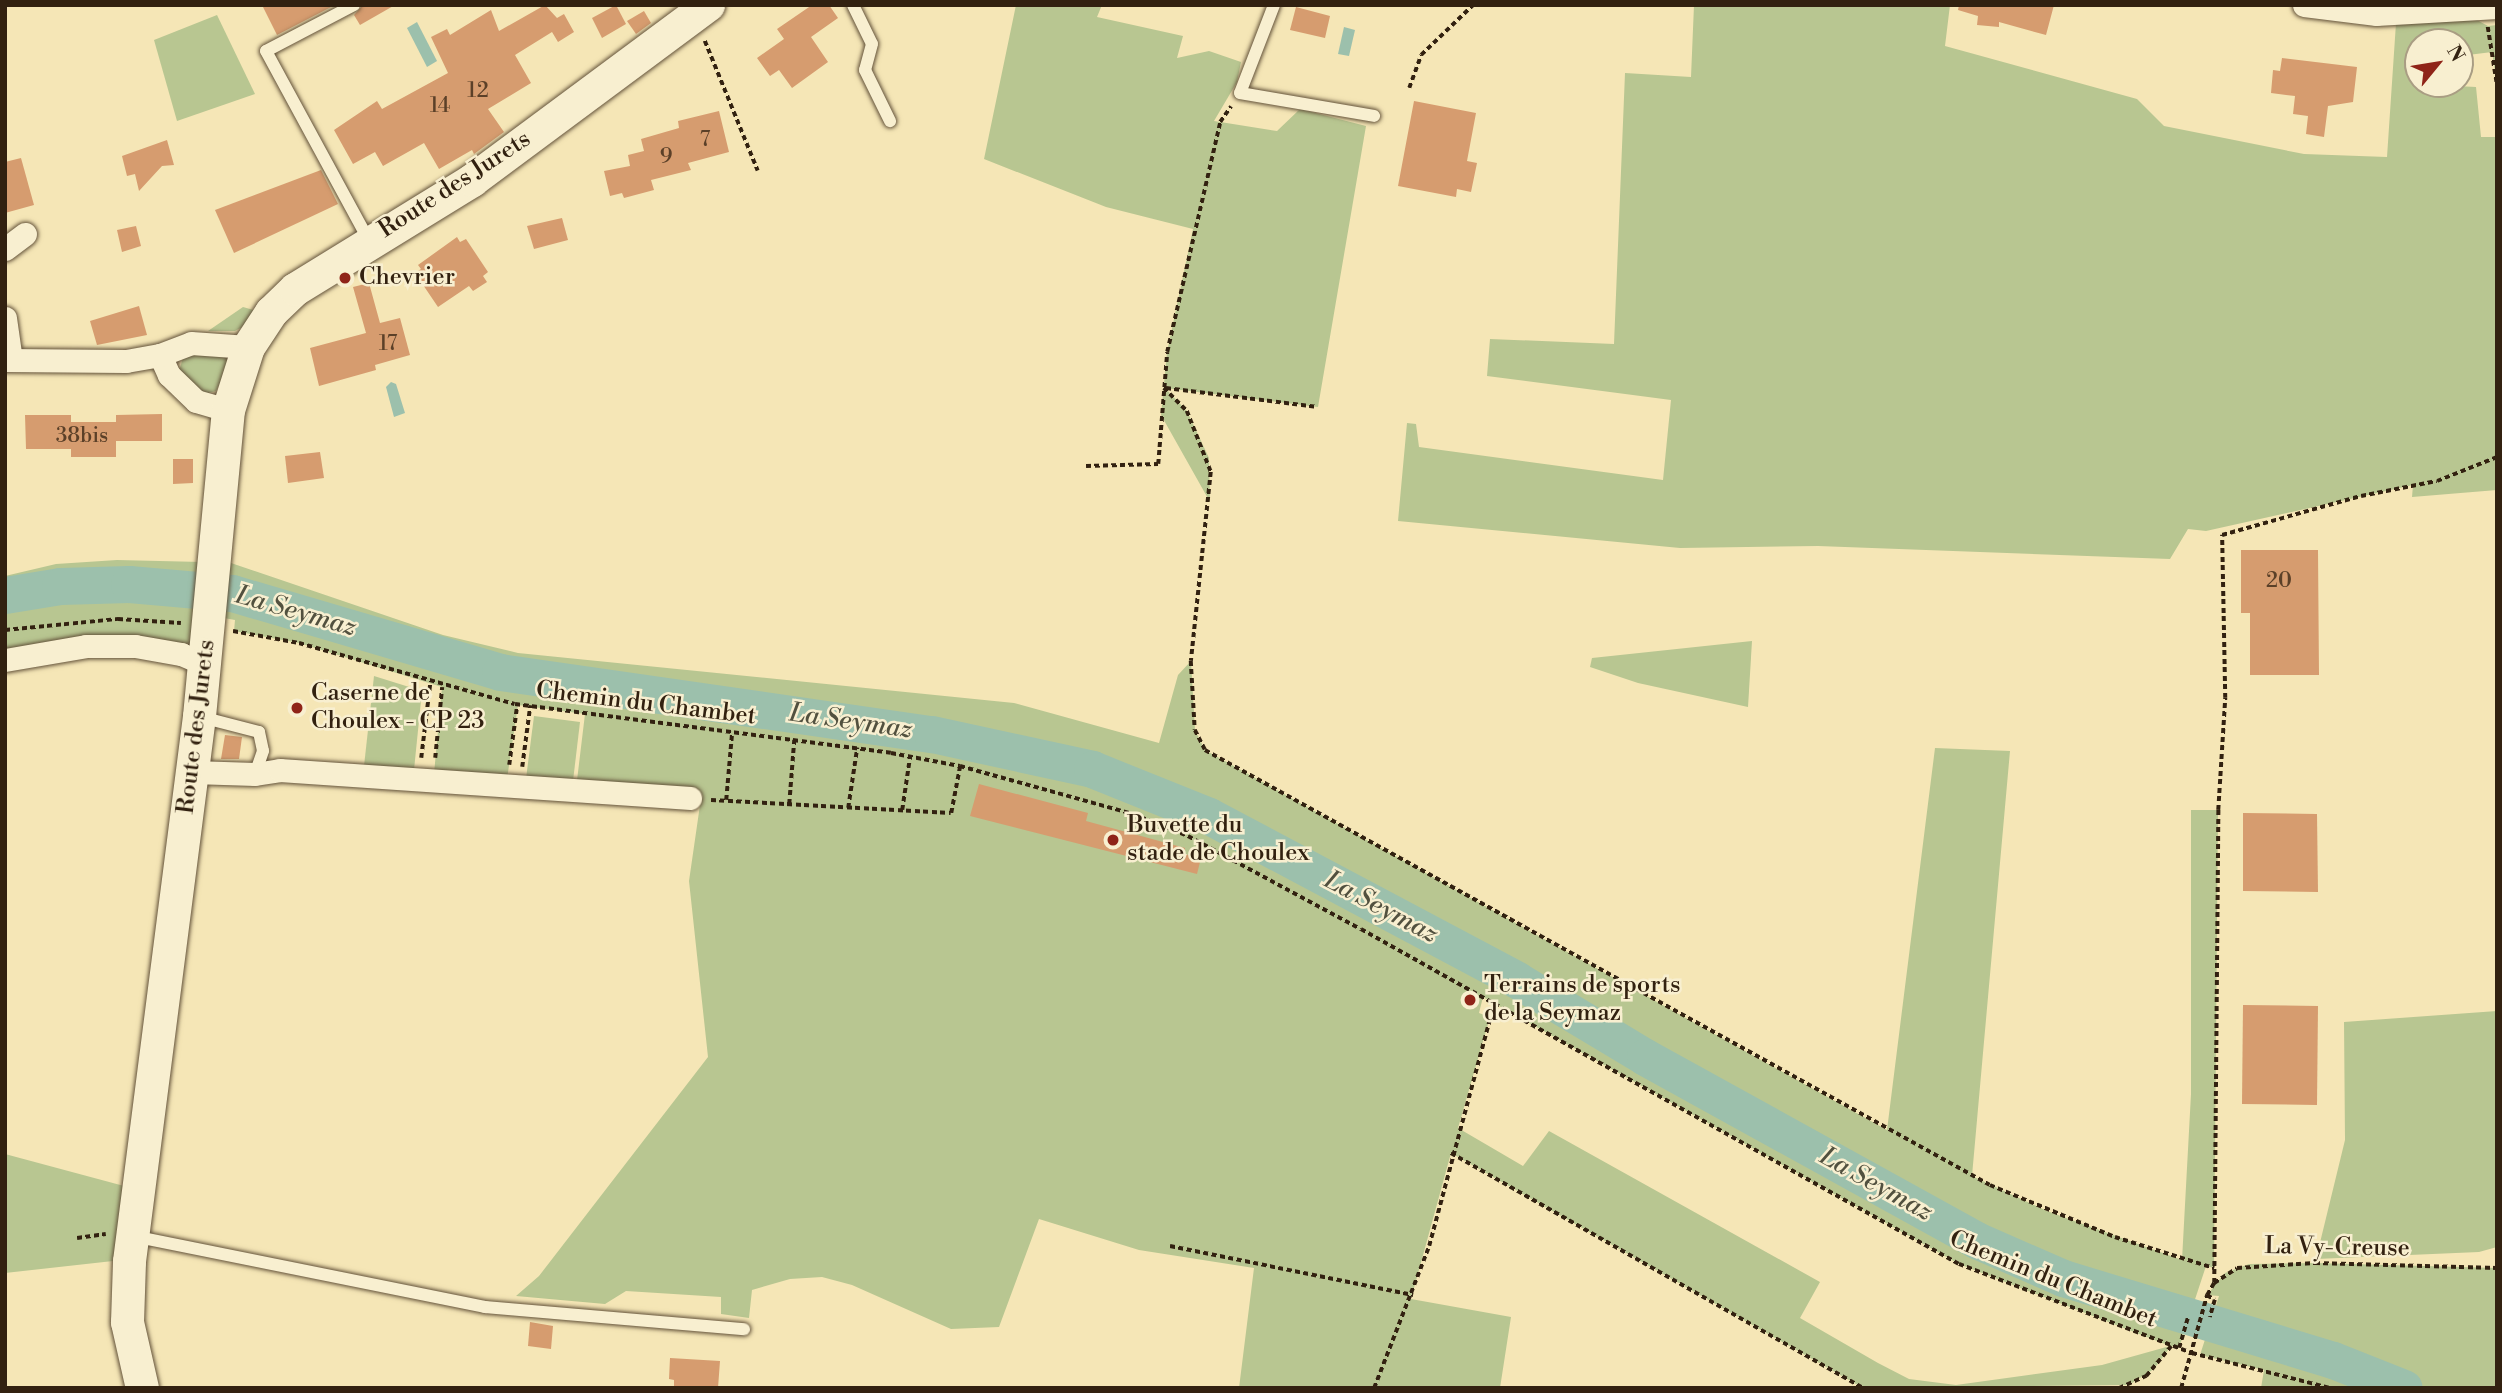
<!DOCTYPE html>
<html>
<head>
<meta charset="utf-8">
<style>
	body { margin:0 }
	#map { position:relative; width:2502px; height:1393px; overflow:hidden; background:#f5e6b6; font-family:"Libre Bodoni",serif }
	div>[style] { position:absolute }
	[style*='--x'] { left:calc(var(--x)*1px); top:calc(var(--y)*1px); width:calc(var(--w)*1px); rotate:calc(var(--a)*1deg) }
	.green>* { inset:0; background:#b8c691 }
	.water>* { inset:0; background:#9cc0ac }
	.river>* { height:37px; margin:-18.5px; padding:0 18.5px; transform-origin:18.5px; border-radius:18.5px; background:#9cc0ac }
	.building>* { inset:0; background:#d69c6f }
	.path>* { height:3.5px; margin-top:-1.75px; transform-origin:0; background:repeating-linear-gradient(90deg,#322110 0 5px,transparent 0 8.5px) }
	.roads { filter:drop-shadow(0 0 2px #63523a) drop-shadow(0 0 2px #63523a) }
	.lane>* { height:12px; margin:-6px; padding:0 6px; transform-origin:6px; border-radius:6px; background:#f8efd0 }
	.street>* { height:23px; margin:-11.5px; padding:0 11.5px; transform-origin:11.5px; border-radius:11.5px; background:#f8efd0 }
	.secondary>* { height:33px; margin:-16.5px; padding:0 16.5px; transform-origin:16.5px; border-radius:16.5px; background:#f8efd0 }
	.dots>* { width:19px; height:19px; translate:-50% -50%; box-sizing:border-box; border:4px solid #f8efd0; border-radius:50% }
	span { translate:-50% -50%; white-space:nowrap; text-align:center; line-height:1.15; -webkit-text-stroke:5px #f8efd0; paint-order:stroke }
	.number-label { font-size:21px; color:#5b4028 }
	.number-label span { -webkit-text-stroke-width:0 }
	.street-label { font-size:24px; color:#322110 }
	.poi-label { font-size:24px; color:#322110 }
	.left { translate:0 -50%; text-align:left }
	.water-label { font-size:26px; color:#52513f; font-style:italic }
	.frame { position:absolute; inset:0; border:7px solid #322110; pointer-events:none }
	.north { position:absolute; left:2404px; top:28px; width:70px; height:70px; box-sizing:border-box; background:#f8efd0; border:2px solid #a99d83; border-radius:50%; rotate:60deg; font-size:19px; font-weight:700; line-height:28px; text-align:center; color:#322110 }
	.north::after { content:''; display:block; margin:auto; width:24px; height:32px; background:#8f2418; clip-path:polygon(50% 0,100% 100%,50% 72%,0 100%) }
</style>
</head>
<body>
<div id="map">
	<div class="green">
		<div style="clip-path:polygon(1016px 5px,1102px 5px,1097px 17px,1183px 36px,1177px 58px,1209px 51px,1241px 62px,1237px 82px,1214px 121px,1277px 131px,1300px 109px,1366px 126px,1318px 407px,1165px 388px,1187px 411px,1209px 458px,1210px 502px,1161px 415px,1167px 352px,1193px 229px,1106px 207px,984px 159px)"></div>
		<div style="clip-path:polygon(1694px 5px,1950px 5px,1945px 46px,2137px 99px,2164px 126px,2304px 154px,2387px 157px,2396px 23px,2475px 19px,2488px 26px,2497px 25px,2497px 84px,2492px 52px,2460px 56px,2460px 42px,2418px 42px,2418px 84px,2476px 87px,2481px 137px,2497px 137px,2497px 490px,2412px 497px,2413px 485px,2206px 531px,2188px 529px,2170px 559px,1818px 546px,1680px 548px,1398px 521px,1407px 423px,1416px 424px,1419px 447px,1663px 480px,1671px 400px,1487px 376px,1490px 339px,1614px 344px,1625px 73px,1691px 77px)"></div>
		<div style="clip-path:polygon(217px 15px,255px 94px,177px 121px,154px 40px)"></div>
		<div style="clip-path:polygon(243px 307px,257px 311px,248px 324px,235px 331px,208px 331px)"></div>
		<div style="clip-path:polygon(184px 353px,225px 355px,230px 364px,216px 391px,204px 394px,179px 372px)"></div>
		<div style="clip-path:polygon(117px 560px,202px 562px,209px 628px,181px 654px,5px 660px,5px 576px,56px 564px)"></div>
		<div style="clip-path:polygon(evenodd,231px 563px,443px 635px,518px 653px,1014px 703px,1159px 743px,1178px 675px,1191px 661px,1195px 730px,1205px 750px,1887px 1130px,1935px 748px,2010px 751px,1972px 1176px,2047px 1211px,2182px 1260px,2191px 1094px,2191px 810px,2218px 810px,2214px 1268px,2206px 1266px,2179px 1348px,2171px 1346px,2154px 1369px,2129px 1385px,1863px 1388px,1451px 1153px,1411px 1299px,1511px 1317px,1500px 1388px,1239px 1388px,1254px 1268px,1139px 1250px,1039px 1219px,999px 1327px,951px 1329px,852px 1285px,822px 1277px,790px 1279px,752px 1290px,749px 1318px,721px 1314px,721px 1297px,626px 1291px,605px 1304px,516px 1296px,539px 1276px,708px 1057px,689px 881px,700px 805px,575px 797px,585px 714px,518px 705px,507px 779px,434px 774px,442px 687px,299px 643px,234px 631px,235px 620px,224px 618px,231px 563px,1483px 997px,1959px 1264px,2170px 1346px,2102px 1365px,1956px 1385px,1909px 1379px,1878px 1363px,1800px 1318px,1820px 1282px,1549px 1131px,1523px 1166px,1458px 1128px,1490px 1017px,1479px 1013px,1483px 997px)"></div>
		<div style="clip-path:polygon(1752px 641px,1748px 707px,1638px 683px,1590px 667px,1592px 658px)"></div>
		<div style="clip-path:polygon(374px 676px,422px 691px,414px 770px,364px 766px)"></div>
		<div style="clip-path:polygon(534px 716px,580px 722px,573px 781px,526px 779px)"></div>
		<div style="clip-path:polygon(2497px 1011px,2497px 1247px,2479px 1252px,2316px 1259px,2345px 1140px,2344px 1022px)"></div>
		<div style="clip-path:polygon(5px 1154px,124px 1186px,113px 1261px,5px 1273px)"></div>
		<div style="clip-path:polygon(2315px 1263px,2497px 1268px,2497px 1388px,2261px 1388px,2264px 1370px,2200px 1355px,2219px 1296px,2207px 1295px,2225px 1273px,2249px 1264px)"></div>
	</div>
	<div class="water">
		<div style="clip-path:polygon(417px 22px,437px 61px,427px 67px,407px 28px)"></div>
		<div style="clip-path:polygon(1344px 27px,1355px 30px,1349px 56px,1338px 54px)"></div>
		<div style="clip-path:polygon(391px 382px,396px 384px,405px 413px,394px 417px,386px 387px)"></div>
	</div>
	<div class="river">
		<div style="--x:5;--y:595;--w:56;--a:-9.3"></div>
		<div style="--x:60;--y:586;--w:69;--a:-1.7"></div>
		<div style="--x:129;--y:584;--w:103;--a:5"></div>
		<div style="--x:232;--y:593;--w:279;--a:16.4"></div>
		<div style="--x:500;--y:672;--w:436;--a:8.2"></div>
		<div style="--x:932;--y:734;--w:164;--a:12.3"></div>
		<div style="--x:1092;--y:769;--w:126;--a:21.9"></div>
		<div style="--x:1209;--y:816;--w:349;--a:28"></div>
		<div style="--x:1517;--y:980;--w:149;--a:31"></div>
		<div style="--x:1645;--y:1057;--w:378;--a:28.9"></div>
		<div style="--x:1976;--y:1240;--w:95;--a:23.6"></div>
		<div style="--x:2063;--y:1278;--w:282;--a:16.9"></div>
		<div style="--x:2333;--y:1360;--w:76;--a:21.5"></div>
	</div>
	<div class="building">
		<div style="clip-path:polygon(262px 5px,335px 5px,277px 35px)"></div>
		<div style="clip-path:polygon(363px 5px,395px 5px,360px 25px,354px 15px)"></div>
		<div style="clip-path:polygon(545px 5px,557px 18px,564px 14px,574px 32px,558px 42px,552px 32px,515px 55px,531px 83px,488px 109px,504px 132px,474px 154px,472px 150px,439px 169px,424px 143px,383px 166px,375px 152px,353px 164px,334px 130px,377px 101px,382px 109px,448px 73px,431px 37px,447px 29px,450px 35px,491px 10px,499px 31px)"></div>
		<div style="clip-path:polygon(616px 5px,626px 24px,602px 38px,592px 18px)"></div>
		<div style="clip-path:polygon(812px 5px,829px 5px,838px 18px,811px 37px,828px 62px,792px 88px,779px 70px,770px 76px,757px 58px,784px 39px,777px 29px)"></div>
		<div style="clip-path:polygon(1959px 5px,2054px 5px,2046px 35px,1999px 22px,1999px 27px,1977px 25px,1978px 16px,1958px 10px)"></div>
		<div style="clip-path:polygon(1296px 7px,1330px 16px,1325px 38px,1290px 30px)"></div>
		<div style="clip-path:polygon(644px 11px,651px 23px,636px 34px,627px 21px)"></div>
		<div style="clip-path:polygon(2282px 58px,2357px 67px,2353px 102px,2328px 106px,2324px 137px,2306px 134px,2308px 116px,2293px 114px,2295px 96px,2271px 93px,2273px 70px,2280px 71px)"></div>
		<div style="clip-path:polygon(1414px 101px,1476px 113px,1467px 161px,1477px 163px,1471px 192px,1457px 189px,1456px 197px,1398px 186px)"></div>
		<div style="clip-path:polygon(719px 111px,729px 152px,688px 163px,691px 170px,651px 180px,654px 190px,624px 198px,622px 193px,610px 196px,604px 171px,630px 166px,628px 155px,644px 151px,641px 139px,679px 128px,678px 121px)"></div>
		<div style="clip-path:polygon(167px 140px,174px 165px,162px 166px,139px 191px,135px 174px,127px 176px,122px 156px)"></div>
		<div style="clip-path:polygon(21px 158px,34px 205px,5px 213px,5px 162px)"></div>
		<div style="clip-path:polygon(321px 170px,338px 204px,234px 253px,215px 210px)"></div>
		<div style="clip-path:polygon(562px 218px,568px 240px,534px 249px,527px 226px)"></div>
		<div style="clip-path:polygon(136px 226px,141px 246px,122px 252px,117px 230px)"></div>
		<div style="clip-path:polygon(457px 237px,460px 242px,466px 239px,488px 272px,483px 276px,487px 282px,473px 291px,469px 286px,438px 307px,415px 273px,421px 269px,418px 265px)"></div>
		<div style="clip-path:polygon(369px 283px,380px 323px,400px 318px,410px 355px,375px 365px,376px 370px,319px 386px,310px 348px,366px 333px,353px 287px)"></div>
		<div style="clip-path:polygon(139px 306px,147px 335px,97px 345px,90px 321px)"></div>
		<div style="clip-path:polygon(162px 414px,162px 441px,116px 441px,116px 457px,71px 457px,71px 449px,26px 449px,25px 415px,71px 415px,71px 422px,116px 422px,116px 415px)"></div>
		<div style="clip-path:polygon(320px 452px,324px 478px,288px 483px,285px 456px)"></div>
		<div style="clip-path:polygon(173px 459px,193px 459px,193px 483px,173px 484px)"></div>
		<div style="clip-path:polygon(2241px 550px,2318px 550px,2319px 675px,2250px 675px,2250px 613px,2241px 613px)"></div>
		<div style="clip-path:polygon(225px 735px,242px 737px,239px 759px,221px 759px)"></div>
		<div style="clip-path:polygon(979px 784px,1088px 813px,1086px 821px,1185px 848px,1184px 854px,1201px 858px,1197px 874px,970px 816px)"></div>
		<div style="clip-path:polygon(2243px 813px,2317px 814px,2318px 892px,2243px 891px)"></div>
		<div style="clip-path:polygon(2243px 1005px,2318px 1006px,2317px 1105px,2242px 1104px)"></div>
		<div style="clip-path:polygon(530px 1322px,553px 1326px,551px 1349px,528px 1346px)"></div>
		<div style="clip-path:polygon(670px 1358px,720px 1361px,718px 1388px,674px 1388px,674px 1380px,669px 1379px)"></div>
	</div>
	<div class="path">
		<div style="--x:2488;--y:27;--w:58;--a:81"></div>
		<div style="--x:705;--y:41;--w:140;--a:67.8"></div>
		<div style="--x:1409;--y:88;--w:35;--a:-70"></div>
		<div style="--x:1421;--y:55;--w:72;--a:-43.9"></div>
		<div style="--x:1164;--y:388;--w:33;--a:45"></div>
		<div style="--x:1187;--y:411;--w:66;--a:68.5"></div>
		<div style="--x:1211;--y:472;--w:190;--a:96"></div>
		<div style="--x:1191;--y:661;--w:69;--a:86.7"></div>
		<div style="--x:1195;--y:730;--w:22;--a:63"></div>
		<div style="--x:1205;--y:750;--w:897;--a:28.99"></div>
		<div style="--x:1990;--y:1185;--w:135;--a:22.6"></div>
		<div style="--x:2115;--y:1237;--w:104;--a:17.4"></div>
		<div style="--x:1166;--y:388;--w:153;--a:7.1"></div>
		<div style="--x:1086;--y:466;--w:72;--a:-1.6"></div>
		<div style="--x:1158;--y:464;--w:112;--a:-85.4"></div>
		<div style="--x:1167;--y:352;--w:236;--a:-77"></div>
		<div style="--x:1220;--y:122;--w:19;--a:-55"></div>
		<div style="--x:5;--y:630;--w:114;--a:-5.6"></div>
		<div style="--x:118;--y:619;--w:63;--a:3.6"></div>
		<div style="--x:233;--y:631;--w:67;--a:10.3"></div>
		<div style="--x:299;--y:643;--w:224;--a:15.8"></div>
		<div style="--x:515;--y:704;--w:379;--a:7.4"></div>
		<div style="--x:891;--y:753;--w:70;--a:10.7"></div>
		<div style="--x:960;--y:766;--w:180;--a:15.5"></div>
		<div style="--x:1133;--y:814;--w:59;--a:21.8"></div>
		<div style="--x:1188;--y:836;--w:196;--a:28.3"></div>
		<div style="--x:1361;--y:929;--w:685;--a:29.26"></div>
		<div style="--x:1959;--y:1264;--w:249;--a:20.9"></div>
		<div style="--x:2192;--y:1353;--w:142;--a:14.2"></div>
		<div style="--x:421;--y:758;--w:75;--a:-83.1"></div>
		<div style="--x:435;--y:758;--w:71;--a:-84.4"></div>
		<div style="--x:509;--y:765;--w:61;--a:-82.4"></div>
		<div style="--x:522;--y:767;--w:62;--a:-82.5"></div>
		<div style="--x:711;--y:800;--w:240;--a:3.1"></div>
		<div style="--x:951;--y:813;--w:48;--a:-79.2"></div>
		<div style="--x:726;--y:800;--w:68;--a:-85"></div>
		<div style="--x:789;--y:804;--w:64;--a:-85.5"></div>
		<div style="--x:848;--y:808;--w:61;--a:-81.5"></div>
		<div style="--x:902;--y:810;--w:55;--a:-81.6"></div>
		<div style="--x:1451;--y:1153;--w:474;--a:29.7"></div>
		<div style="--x:77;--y:1238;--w:29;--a:-8"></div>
		<div style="--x:1170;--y:1246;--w:248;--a:11.4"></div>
		<div style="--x:2214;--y:1283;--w:473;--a:-89.5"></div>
		<div style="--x:2218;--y:810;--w:112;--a:-86.4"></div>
		<div style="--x:2225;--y:698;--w:163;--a:-91.1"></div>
		<div style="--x:2222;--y:535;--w:144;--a:-15.7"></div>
		<div style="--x:2361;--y:496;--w:77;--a:-11.2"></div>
		<div style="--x:2437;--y:481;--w:65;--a:-21.8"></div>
		<div style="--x:2207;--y:1295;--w:9;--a:32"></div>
		<div style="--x:2215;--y:1300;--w:18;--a:106"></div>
		<div style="--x:2179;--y:1348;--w:32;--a:-74"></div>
		<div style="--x:1374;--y:1388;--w:152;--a:-68.8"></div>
		<div style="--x:1429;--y:1246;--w:252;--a:-75"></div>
		<div style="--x:2119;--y:1388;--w:30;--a:-24"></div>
		<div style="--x:2146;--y:1376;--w:39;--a:-50"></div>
		<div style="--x:2181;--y:1388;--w:97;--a:-74.4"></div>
		<div style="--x:2207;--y:1295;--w:14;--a:-60"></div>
		<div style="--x:2214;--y:1283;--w:27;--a:-33"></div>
		<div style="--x:2237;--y:1268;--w:78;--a:-3.7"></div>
		<div style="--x:2315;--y:1263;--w:182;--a:1.6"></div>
	</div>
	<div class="roads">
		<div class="lane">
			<div style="--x:354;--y:5;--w:99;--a:152.4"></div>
			<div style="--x:266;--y:51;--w:216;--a:61.5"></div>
			<div style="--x:853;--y:5;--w:43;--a:64"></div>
			<div style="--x:872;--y:44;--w:27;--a:105"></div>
			<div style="--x:865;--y:70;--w:57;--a:63.9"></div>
			<div style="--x:1274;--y:5;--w:94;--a:111.1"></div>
			<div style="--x:1240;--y:93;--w:136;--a:9.7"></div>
			<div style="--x:201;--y:717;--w:60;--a:14.5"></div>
			<div style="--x:259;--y:732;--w:19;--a:78"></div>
			<div style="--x:263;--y:751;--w:24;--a:109"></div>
			<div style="--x:133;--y:1236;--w:359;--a:11.4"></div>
			<div style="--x:485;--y:1307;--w:260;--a:4.9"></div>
		</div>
		<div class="street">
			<div style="--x:2304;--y:5;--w:73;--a:7.1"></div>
			<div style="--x:2376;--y:14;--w:121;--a:-3.3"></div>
			<div style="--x:5;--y:249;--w:25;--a:-37"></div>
			<div style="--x:5;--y:318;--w:42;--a:81.9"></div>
			<div style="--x:160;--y:355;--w:22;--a:66"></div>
			<div style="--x:169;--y:375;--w:37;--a:44"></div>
			<div style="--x:196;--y:401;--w:33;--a:16"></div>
			<div style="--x:5;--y:360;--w:121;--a:0.5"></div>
			<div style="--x:126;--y:361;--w:35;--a:-10"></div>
			<div style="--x:160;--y:355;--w:33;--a:-21"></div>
			<div style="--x:191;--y:343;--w:57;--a:4"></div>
			<div style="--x:5;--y:660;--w:82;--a:-9.8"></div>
			<div style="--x:86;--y:646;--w:49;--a:0"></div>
			<div style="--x:135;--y:646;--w:47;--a:9.9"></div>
			<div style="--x:181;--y:654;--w:26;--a:23"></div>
			<div style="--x:192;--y:772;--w:63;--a:1.8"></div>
			<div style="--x:255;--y:774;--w:25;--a:-9"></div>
			<div style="--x:280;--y:770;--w:411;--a:3.9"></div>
		</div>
		<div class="secondary">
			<div style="--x:142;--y:1388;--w:68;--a:-102.8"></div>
			<div style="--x:127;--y:1322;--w:61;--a:-88.1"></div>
			<div style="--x:129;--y:1261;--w:549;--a:-82.68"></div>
			<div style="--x:199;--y:716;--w:307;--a:-84.6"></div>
			<div style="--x:228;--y:410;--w:66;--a:-72.4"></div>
			<div style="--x:248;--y:347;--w:42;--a:-56.7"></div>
			<div style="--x:271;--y:312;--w:33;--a:-44"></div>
			<div style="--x:295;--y:289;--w:208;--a:-31.6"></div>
			<div style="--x:472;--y:180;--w:294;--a:-36.6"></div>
		</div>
	</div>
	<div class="dots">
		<div style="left:345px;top:278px;background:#8f2418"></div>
		<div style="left:297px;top:708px;background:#8f2418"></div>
		<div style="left:1113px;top:840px;background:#8f2418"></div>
		<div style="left:1470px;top:1000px;background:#8f2418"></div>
	</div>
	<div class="number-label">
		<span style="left:478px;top:91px">12</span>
		<span style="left:440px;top:106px">14</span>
		<span style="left:705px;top:140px">7</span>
		<span style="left:666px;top:157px">9</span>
		<span style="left:388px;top:344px">17</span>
		<span style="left:82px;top:436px">38bis</span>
		<span style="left:2279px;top:581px">20</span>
	</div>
	<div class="street-label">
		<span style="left:455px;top:185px;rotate:-33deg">Route des Jurets</span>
		<span style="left:646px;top:704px;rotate:7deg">Chemin du Chambet</span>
		<span style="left:197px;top:727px;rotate:-83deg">Route des Jurets</span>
		<span style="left:2337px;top:1248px;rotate:1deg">La Vy-Creuse</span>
		<span style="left:2053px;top:1280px;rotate:22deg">Chemin du Chambet</span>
	</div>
	<div class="poi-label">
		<span class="left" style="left:359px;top:278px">Chevrier</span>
		<span class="left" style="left:311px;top:708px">Caserne de<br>Choulex - CP 23</span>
		<span class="left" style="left:1127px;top:840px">Buvette du<br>stade de Choulex</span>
		<span class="left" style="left:1484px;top:1000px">Terrains de sports<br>de la Seymaz</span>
	</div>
	<div class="water-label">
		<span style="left:296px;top:612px;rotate:16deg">La Seymaz</span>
		<span style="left:851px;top:722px;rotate:8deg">La Seymaz</span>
		<span style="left:1381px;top:908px;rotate:28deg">La Seymaz</span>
		<span style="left:1876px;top:1185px;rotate:29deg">La Seymaz</span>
	</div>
	<div class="frame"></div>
	<div class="north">N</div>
</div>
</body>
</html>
